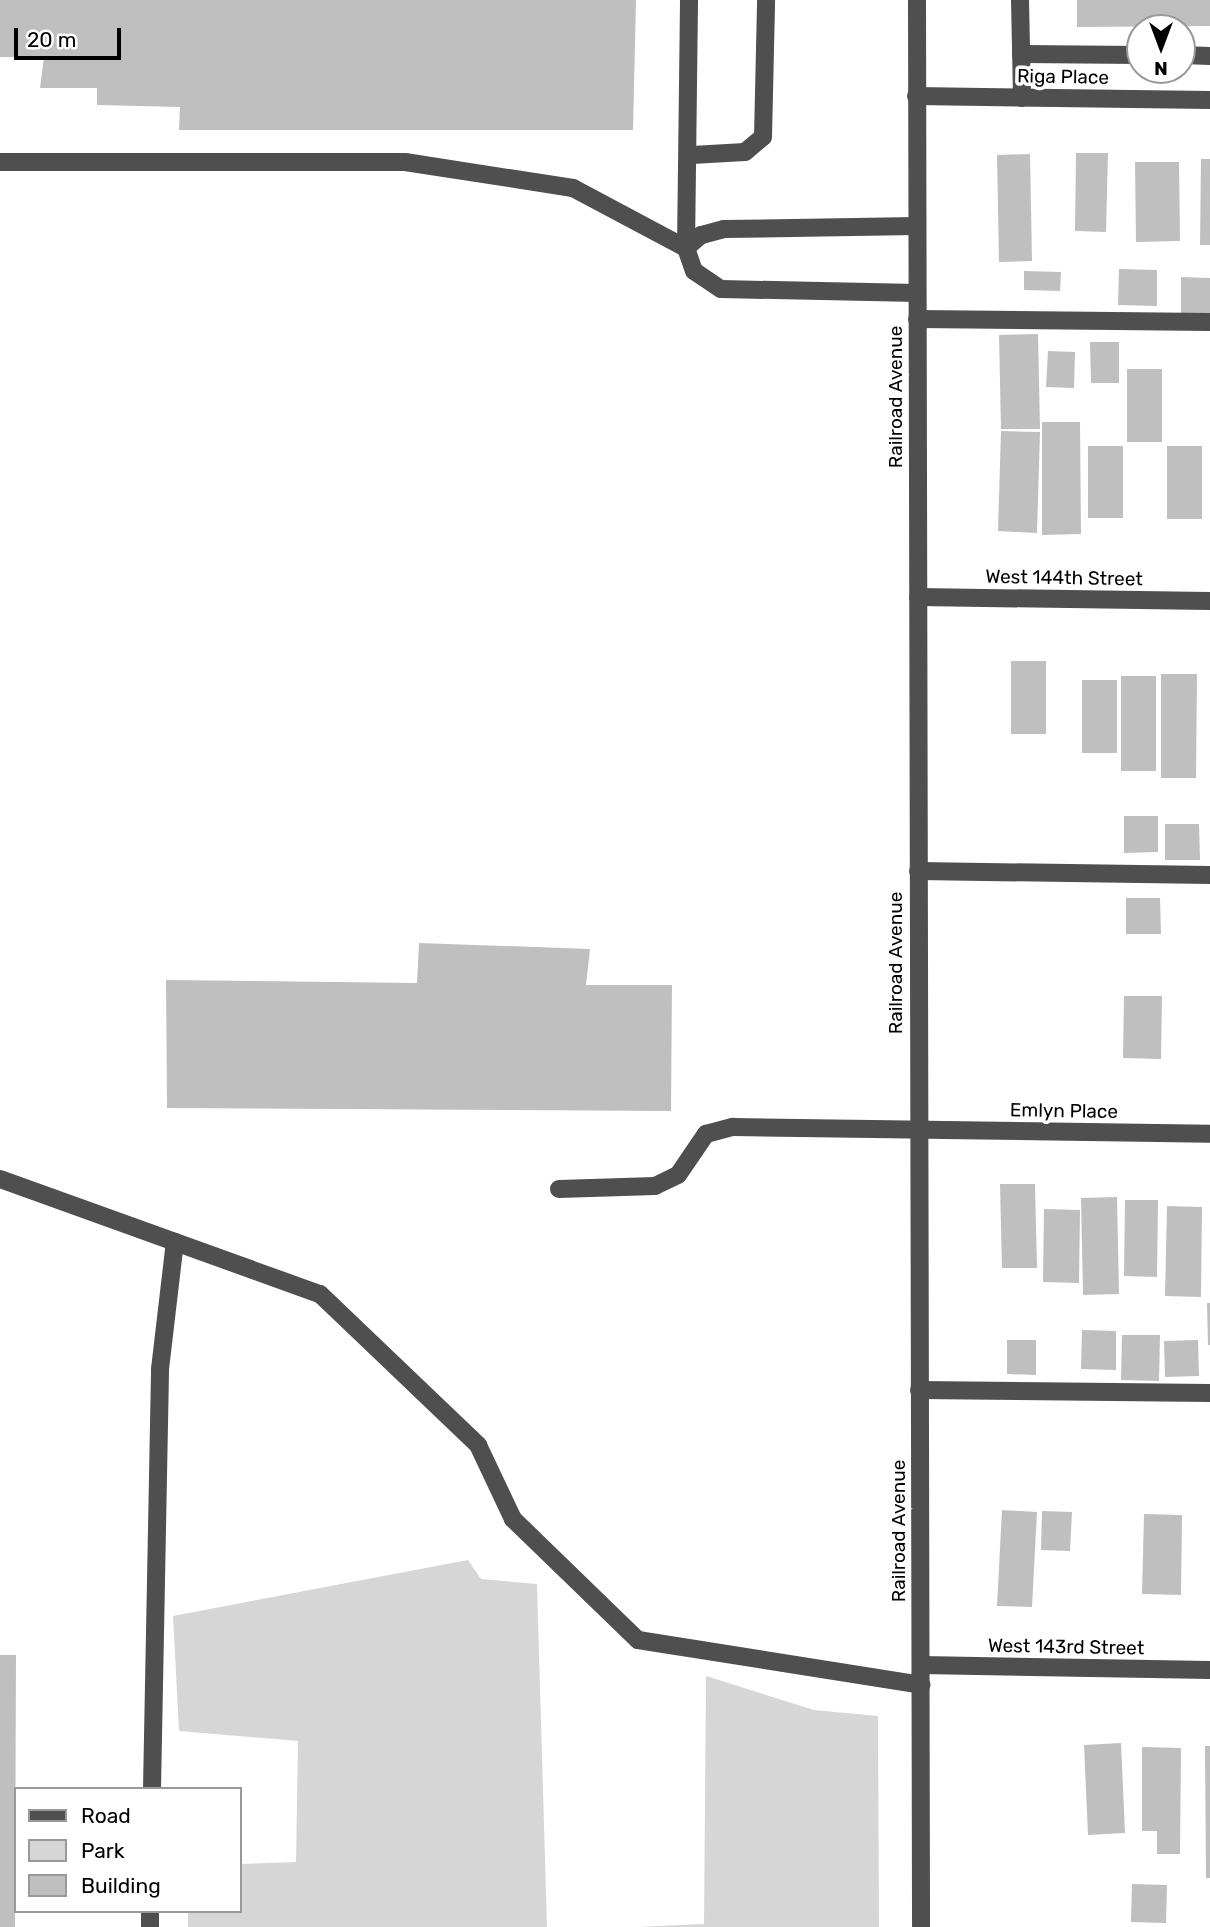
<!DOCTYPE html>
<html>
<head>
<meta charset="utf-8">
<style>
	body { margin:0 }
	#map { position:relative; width:1210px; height:1927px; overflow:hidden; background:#fff; font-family:Rubik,sans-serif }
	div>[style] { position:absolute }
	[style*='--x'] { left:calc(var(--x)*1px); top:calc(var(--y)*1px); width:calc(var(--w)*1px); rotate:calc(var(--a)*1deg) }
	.green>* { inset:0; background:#d6d6d6 }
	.building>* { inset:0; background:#bfbfbf }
	.minor>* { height:18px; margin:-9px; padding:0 9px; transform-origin:9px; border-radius:9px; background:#4f4f4f }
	span { translate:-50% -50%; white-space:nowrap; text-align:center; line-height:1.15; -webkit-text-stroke:7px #fff; paint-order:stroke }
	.street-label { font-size:19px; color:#000 }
	.legend { position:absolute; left:14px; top:1787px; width:228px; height:126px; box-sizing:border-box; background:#fff; border:2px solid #999; margin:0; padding:9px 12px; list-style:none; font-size:21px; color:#000 }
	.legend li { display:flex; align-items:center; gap:14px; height:35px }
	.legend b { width:35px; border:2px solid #999 }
	.north { position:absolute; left:1126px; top:14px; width:70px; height:70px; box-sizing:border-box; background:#fff; border:2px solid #999; border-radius:50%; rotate:180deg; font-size:19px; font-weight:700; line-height:28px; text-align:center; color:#000 }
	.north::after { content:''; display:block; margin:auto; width:24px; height:32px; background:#000; clip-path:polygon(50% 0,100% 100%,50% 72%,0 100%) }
	.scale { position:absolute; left:14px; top:28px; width:107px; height:32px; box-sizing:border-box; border:4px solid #000; border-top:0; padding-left:9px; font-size:21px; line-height:24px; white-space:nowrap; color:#000; -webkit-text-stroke:5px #fff; paint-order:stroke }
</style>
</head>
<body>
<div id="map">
	<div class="green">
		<div style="clip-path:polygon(468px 1560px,481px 1579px,537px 1584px,547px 1927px,188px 1927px,188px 1911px,240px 1911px,240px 1864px,296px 1862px,298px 1741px,179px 1731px,173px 1616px)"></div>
		<div style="clip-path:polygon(706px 1676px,814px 1710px,878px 1716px,879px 1927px,637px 1927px,704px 1924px)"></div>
	</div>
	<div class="building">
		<div style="clip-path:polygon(0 0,636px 0,633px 130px,179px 130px,180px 107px,97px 105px,97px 88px,40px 88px,44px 57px,0 57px)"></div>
		<div style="clip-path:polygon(1077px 0,1210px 0,1210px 26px,1077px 27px)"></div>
		<div style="clip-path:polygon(1076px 153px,1108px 153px,1106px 232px,1075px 231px)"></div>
		<div style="clip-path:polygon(1030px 154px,1032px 261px,999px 262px,997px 155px)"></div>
		<div style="clip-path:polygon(1201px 159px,1210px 159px,1210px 245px,1200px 245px)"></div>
		<div style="clip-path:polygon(1135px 162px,1179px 162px,1180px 241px,1136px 242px)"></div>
		<div style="clip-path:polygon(1119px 269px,1157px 270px,1157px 306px,1118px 305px)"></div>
		<div style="clip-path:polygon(1024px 271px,1061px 272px,1060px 291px,1024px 290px)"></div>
		<div style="clip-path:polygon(1181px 277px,1210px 278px,1210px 314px,1181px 313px)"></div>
		<div style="clip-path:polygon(1038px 334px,1040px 429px,1001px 429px,999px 335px)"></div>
		<div style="clip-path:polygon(1090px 342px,1119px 342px,1119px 383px,1091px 383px)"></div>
		<div style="clip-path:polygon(1048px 351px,1075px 352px,1074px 388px,1046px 387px)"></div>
		<div style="clip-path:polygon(1127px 369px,1162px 369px,1162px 442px,1127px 442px)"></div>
		<div style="clip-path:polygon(1042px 422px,1080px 422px,1081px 534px,1042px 535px)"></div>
		<div style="clip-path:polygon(1001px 431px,1040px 432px,1037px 533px,998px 531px)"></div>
		<div style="clip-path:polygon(1088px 446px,1123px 446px,1123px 518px,1088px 518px)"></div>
		<div style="clip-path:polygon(1167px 446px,1202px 446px,1202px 519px,1167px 519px)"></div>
		<div style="clip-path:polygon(1011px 661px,1046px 661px,1046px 734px,1011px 734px)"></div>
		<div style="clip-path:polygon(1161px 674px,1197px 674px,1196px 778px,1161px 778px)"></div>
		<div style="clip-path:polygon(1121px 676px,1156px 676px,1156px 771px,1121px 771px)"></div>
		<div style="clip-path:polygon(1082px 680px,1117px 680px,1117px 753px,1082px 753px)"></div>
		<div style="clip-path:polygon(1124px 816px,1158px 816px,1158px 852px,1124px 853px)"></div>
		<div style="clip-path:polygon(1165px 824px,1199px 824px,1200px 860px,1165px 860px)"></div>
		<div style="clip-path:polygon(1126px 898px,1160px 898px,1161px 934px,1126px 934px)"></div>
		<div style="clip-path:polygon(419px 943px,590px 949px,586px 985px,672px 985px,671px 1111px,167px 1108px,166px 980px,417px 983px)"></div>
		<div style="clip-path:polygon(1124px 996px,1162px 996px,1161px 1059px,1123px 1058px)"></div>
		<div style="clip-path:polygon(1000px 1184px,1035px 1184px,1037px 1268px,1002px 1268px)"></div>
		<div style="clip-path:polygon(1117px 1197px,1119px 1294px,1083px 1295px,1081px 1198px)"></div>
		<div style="clip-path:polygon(1125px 1200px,1158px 1200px,1157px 1277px,1124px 1276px)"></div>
		<div style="clip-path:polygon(1167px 1206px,1202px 1207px,1201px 1297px,1165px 1296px)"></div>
		<div style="clip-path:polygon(1044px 1209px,1080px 1210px,1079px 1283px,1043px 1282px)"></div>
		<div style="clip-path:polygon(1207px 1303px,1210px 1303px,1210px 1345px,1208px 1345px)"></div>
		<div style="clip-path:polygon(1082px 1330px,1116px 1331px,1116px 1370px,1081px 1369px)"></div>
		<div style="clip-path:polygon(1122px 1335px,1160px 1335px,1159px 1381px,1121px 1380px)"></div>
		<div style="clip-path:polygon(1007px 1340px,1036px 1340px,1036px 1375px,1007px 1374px)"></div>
		<div style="clip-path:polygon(1198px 1340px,1199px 1376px,1165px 1377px,1164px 1341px)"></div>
		<div style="clip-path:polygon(1002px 1510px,1037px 1512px,1032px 1607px,997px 1606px)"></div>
		<div style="clip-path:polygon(1042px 1511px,1072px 1512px,1070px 1551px,1041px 1550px)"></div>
		<div style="clip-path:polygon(1144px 1514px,1182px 1515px,1181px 1595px,1142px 1594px)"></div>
		<div style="clip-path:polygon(0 1655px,16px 1655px,15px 1927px,0 1927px)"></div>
		<div style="clip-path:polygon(1121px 1743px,1125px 1833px,1088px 1835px,1084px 1745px)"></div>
		<div style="clip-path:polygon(1205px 1746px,1210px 1746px,1210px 1878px,1206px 1878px)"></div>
		<div style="clip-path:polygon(1142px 1747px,1181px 1748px,1180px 1854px,1157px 1854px,1157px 1831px,1142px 1831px)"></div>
		<div style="clip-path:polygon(1132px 1884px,1167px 1885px,1166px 1923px,1131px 1922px)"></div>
	</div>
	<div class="minor">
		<div style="--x:917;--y:0;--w:1927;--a:89.88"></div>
		<div style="--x:1020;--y:0;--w:98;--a:88.8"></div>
		<div style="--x:1021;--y:54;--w:119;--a:0.5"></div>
		<div style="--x:1182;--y:55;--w:28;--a:2"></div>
		<div style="--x:916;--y:96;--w:294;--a:0.8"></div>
		<div style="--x:692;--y:155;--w:53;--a:-3.2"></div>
		<div style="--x:745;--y:152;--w:23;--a:-40"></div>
		<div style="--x:763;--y:137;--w:137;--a:-88.7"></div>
		<div style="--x:0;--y:162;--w:405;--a:0"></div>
		<div style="--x:405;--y:162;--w:170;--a:8.8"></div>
		<div style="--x:573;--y:188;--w:128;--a:28"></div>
		<div style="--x:686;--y:248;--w:248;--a:-89.3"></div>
		<div style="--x:916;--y:226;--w:192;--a:179.1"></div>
		<div style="--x:724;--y:229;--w:24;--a:165"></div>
		<div style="--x:701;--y:235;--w:20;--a:139"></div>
		<div style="--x:686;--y:248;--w:24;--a:71"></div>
		<div style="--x:694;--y:271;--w:32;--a:34"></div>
		<div style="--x:721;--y:289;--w:196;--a:1.2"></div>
		<div style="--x:917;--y:319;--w:293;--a:0.6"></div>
		<div style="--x:918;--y:597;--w:292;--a:0.8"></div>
		<div style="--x:918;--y:871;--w:292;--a:0.8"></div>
		<div style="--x:0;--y:1179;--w:340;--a:19.8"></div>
		<div style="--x:320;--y:1294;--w:219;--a:43.7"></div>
		<div style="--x:478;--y:1445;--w:82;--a:64.7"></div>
		<div style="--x:513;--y:1519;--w:174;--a:44.1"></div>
		<div style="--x:638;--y:1640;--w:287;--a:9"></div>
		<div style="--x:559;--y:1189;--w:96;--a:-1.8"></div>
		<div style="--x:655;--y:1186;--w:25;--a:-26"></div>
		<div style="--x:678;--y:1175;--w:50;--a:-55.7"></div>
		<div style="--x:706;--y:1134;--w:28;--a:-15"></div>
		<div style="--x:733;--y:1127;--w:477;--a:0.8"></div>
		<div style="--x:919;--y:1390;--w:291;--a:0.6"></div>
		<div style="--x:921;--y:1665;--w:289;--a:1"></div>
		<div style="--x:152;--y:1789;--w:420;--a:-88.9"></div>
		<div style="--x:160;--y:1369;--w:128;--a:-83.3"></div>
		<div style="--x:150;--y:1927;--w:16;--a:-90"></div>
	</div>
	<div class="street-label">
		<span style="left:1063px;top:77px;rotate:1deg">Riga Place</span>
		<span style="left:896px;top:397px;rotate:-90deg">Railroad Avenue</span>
		<span style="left:1064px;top:578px;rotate:1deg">West 144th Street</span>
		<span style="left:896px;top:963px;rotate:-90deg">Railroad Avenue</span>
		<span style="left:1064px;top:1111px;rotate:1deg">Emlyn Place</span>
		<span style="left:899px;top:1531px;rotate:-90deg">Railroad Avenue</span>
		<span style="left:1066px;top:1647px;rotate:1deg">West 143rd Street</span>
	</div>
	<ul class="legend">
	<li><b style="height:9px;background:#4f4f4f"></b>Road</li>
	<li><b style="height:19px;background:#d6d6d6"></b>Park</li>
	<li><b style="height:19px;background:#bfbfbf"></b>Building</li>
	</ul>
	<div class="north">N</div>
	<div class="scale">20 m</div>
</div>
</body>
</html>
